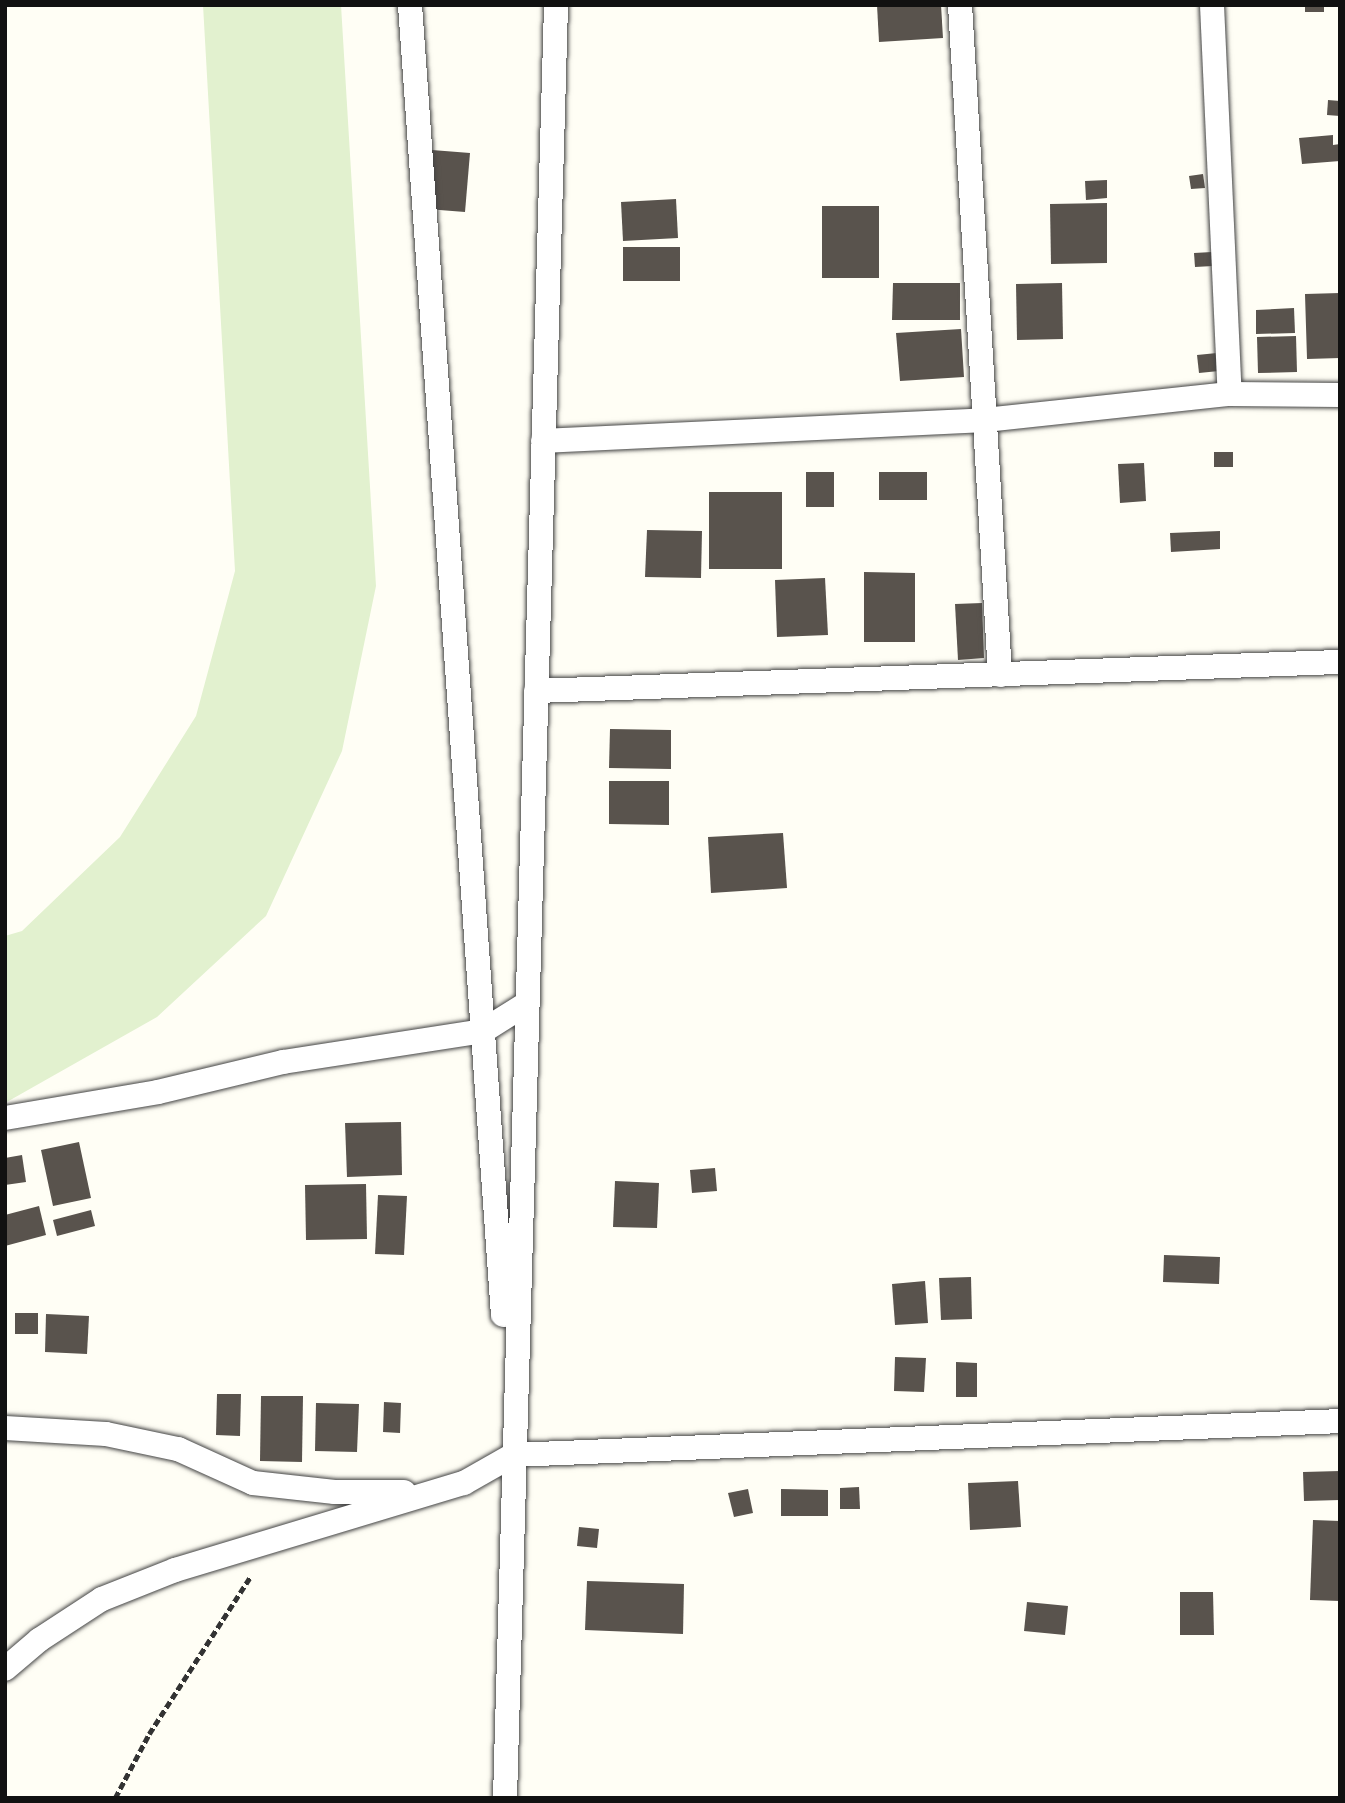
<!DOCTYPE html>
<html>
<head>
<meta charset="utf-8">
<style>
	body { margin:0 }
	#map { position:relative; width:1345px; height:1803px; overflow:hidden; background:#fffef5; font-family:"PT Serif",serif }
	div>[style] { position:absolute }
	[style*='--x'] { left:calc(var(--x)*1px); top:calc(var(--y)*1px); width:calc(var(--w)*1px); rotate:calc(var(--a)*1deg) }
	.pitch>* { inset:0; background:#e2f1cf }
	.building>* { inset:0; background:#59534d }
	.path>* { height:4.5px; margin-top:-2.25px; transform-origin:0; background:repeating-linear-gradient(90deg,#333 0 7px,transparent 0 10.5px) }
	.roads { filter:drop-shadow(0 0 2px #444) drop-shadow(0 0 2px #444) }
	.minor>* { height:24px; margin:-12px; padding:0 12px; transform-origin:12px; border-radius:12px; background:#fff }
	span { translate:-50% -50%; white-space:nowrap; text-align:center; line-height:1.15; -webkit-text-stroke:7px #fff; paint-order:stroke }
	.frame { position:absolute; inset:0; border:7px solid #111; pointer-events:none }
</style>
</head>
<body>
<div id="map">
	<div class="pitch">
		<div style="clip-path:polygon(203px 5px,341px 5px,376px 586px,342px 751px,266px 916px,157px 1017px,5px 1103px,5px 936px,22px 931px,120px 837px,196px 716px,235px 571px)"></div>
	</div>
	<div class="building">
		<div style="clip-path:polygon(877px 5px,941px 5px,943px 38px,879px 42px)"></div>
		<div style="clip-path:polygon(1305px 5px,1324px 5px,1324px 12px,1305px 12px)"></div>
		<div style="clip-path:polygon(1328px 100px,1340px 101px,1340px 116px,1327px 115px)"></div>
		<div style="clip-path:polygon(1333px 135px,1333px 145px,1340px 144px,1340px 161px,1302px 164px,1299px 138px)"></div>
		<div style="clip-path:polygon(432px 150px,470px 153px,465px 212px,427px 209px)"></div>
		<div style="clip-path:polygon(1203px 174px,1205px 188px,1191px 189px,1189px 176px)"></div>
		<div style="clip-path:polygon(1107px 180px,1107px 198px,1086px 200px,1085px 181px)"></div>
		<div style="clip-path:polygon(676px 199px,678px 238px,623px 241px,621px 202px)"></div>
		<div style="clip-path:polygon(1107px 203px,1107px 263px,1051px 264px,1050px 204px)"></div>
		<div style="clip-path:polygon(822px 206px,879px 206px,879px 278px,822px 278px)"></div>
		<div style="clip-path:polygon(623px 247px,680px 247px,680px 281px,623px 281px)"></div>
		<div style="clip-path:polygon(1212px 252px,1213px 266px,1195px 267px,1194px 253px)"></div>
		<div style="clip-path:polygon(893px 283px,960px 283px,960px 320px,892px 320px)"></div>
		<div style="clip-path:polygon(1062px 283px,1063px 339px,1017px 340px,1016px 284px)"></div>
		<div style="clip-path:polygon(1340px 293px,1340px 358px,1307px 359px,1305px 294px)"></div>
		<div style="clip-path:polygon(1294px 308px,1295px 333px,1256px 334px,1256px 310px)"></div>
		<div style="clip-path:polygon(961px 329px,964px 377px,900px 381px,896px 333px)"></div>
		<div style="clip-path:polygon(1296px 336px,1297px 372px,1258px 373px,1257px 337px)"></div>
		<div style="clip-path:polygon(1217px 353px,1219px 371px,1199px 373px,1197px 355px)"></div>
		<div style="clip-path:polygon(1214px 452px,1233px 452px,1233px 467px,1214px 467px)"></div>
		<div style="clip-path:polygon(1144px 463px,1146px 501px,1120px 503px,1118px 464px)"></div>
		<div style="clip-path:polygon(806px 472px,834px 472px,834px 507px,806px 507px)"></div>
		<div style="clip-path:polygon(879px 472px,927px 472px,927px 500px,879px 500px)"></div>
		<div style="clip-path:polygon(709px 492px,782px 492px,782px 569px,709px 569px)"></div>
		<div style="clip-path:polygon(647px 530px,702px 531px,701px 578px,645px 577px)"></div>
		<div style="clip-path:polygon(1220px 531px,1220px 549px,1171px 552px,1170px 533px)"></div>
		<div style="clip-path:polygon(864px 572px,915px 573px,915px 642px,864px 642px)"></div>
		<div style="clip-path:polygon(825px 578px,828px 635px,777px 637px,775px 580px)"></div>
		<div style="clip-path:polygon(982px 603px,984px 658px,958px 660px,955px 604px)"></div>
		<div style="clip-path:polygon(610px 729px,671px 730px,671px 769px,609px 768px)"></div>
		<div style="clip-path:polygon(609px 781px,669px 781px,669px 825px,609px 824px)"></div>
		<div style="clip-path:polygon(783px 833px,787px 888px,711px 893px,708px 837px)"></div>
		<div style="clip-path:polygon(401px 1122px,402px 1175px,347px 1177px,345px 1123px)"></div>
		<div style="clip-path:polygon(79px 1142px,91px 1198px,53px 1206px,41px 1150px)"></div>
		<div style="clip-path:polygon(22px 1155px,26px 1182px,5px 1185px,5px 1158px)"></div>
		<div style="clip-path:polygon(715px 1168px,717px 1191px,692px 1193px,690px 1170px)"></div>
		<div style="clip-path:polygon(615px 1181px,659px 1183px,657px 1228px,613px 1227px)"></div>
		<div style="clip-path:polygon(366px 1184px,367px 1239px,306px 1240px,305px 1185px)"></div>
		<div style="clip-path:polygon(378px 1195px,407px 1196px,404px 1255px,375px 1254px)"></div>
		<div style="clip-path:polygon(39px 1206px,46px 1235px,5px 1246px,5px 1215px)"></div>
		<div style="clip-path:polygon(91px 1210px,95px 1226px,57px 1236px,53px 1220px)"></div>
		<div style="clip-path:polygon(1164px 1255px,1220px 1257px,1219px 1284px,1163px 1282px)"></div>
		<div style="clip-path:polygon(971px 1277px,972px 1319px,941px 1320px,939px 1278px)"></div>
		<div style="clip-path:polygon(925px 1281px,928px 1323px,895px 1325px,892px 1284px)"></div>
		<div style="clip-path:polygon(15px 1313px,38px 1313px,38px 1334px,15px 1334px)"></div>
		<div style="clip-path:polygon(46px 1314px,89px 1316px,87px 1354px,45px 1352px)"></div>
		<div style="clip-path:polygon(895px 1357px,926px 1358px,924px 1392px,894px 1391px)"></div>
		<div style="clip-path:polygon(956px 1362px,977px 1363px,977px 1397px,956px 1397px)"></div>
		<div style="clip-path:polygon(217px 1394px,241px 1394px,240px 1436px,216px 1435px)"></div>
		<div style="clip-path:polygon(261px 1396px,303px 1396px,302px 1462px,260px 1461px)"></div>
		<div style="clip-path:polygon(384px 1402px,401px 1403px,400px 1433px,383px 1432px)"></div>
		<div style="clip-path:polygon(316px 1403px,359px 1404px,357px 1452px,315px 1451px)"></div>
		<div style="clip-path:polygon(1340px 1471px,1340px 1500px,1304px 1501px,1303px 1472px)"></div>
		<div style="clip-path:polygon(1018px 1481px,1021px 1527px,970px 1530px,968px 1483px)"></div>
		<div style="clip-path:polygon(859px 1487px,860px 1509px,840px 1509px,840px 1488px)"></div>
		<div style="clip-path:polygon(748px 1489px,753px 1513px,734px 1517px,728px 1493px)"></div>
		<div style="clip-path:polygon(781px 1489px,828px 1490px,828px 1516px,781px 1516px)"></div>
		<div style="clip-path:polygon(1313px 1520px,1340px 1521px,1340px 1601px,1310px 1600px)"></div>
		<div style="clip-path:polygon(579px 1527px,599px 1529px,597px 1548px,577px 1546px)"></div>
		<div style="clip-path:polygon(587px 1581px,684px 1584px,683px 1634px,585px 1630px)"></div>
		<div style="clip-path:polygon(1180px 1592px,1213px 1592px,1214px 1635px,1180px 1635px)"></div>
		<div style="clip-path:polygon(1027px 1602px,1068px 1606px,1065px 1635px,1024px 1631px)"></div>
	</div>
	<div class="path">
		<div style="--x:115;--y:1798;--w:72;--a:-62"></div>
		<div style="--x:149;--y:1734;--w:187;--a:-57.2"></div>
	</div>
	<div class="roads">
		<div class="minor">
			<div style="--x:410;--y:5;--w:1313;--a:85.94"></div>
			<div style="--x:960;--y:5;--w:671;--a:86.58"></div>
			<div style="--x:1212;--y:5;--w:389;--a:87.4"></div>
			<div style="--x:543;--y:441;--w:442;--a:-2.7"></div>
			<div style="--x:985;--y:420;--w:246;--a:-6.1"></div>
			<div style="--x:1230;--y:394;--w:110;--a:0.5"></div>
			<div style="--x:536;--y:691;--w:805;--a:-2.07"></div>
			<div style="--x:5;--y:1118;--w:155;--a:-9.6"></div>
			<div style="--x:158;--y:1092;--w:129;--a:-13.5"></div>
			<div style="--x:283;--y:1062;--w:202;--a:-8.8"></div>
			<div style="--x:483;--y:1031;--w:51;--a:-32.1"></div>
			<div style="--x:5;--y:1428;--w:101;--a:3.4"></div>
			<div style="--x:106;--y:1434;--w:74;--a:11.8"></div>
			<div style="--x:178;--y:1449;--w:82;--a:24.4"></div>
			<div style="--x:253;--y:1483;--w:82;--a:6.3"></div>
			<div style="--x:335;--y:1492;--w:69;--a:0"></div>
			<div style="--x:5;--y:1669;--w:45;--a:-40.5"></div>
			<div style="--x:39;--y:1640;--w:75;--a:-33.1"></div>
			<div style="--x:102;--y:1599;--w:79;--a:-21.7"></div>
			<div style="--x:175;--y:1570;--w:302;--a:-16.8"></div>
			<div style="--x:464;--y:1483;--w:56;--a:-29.7"></div>
			<div style="--x:513;--y:1455;--w:828;--a:-2.35"></div>
			<div style="--x:505;--y:1798;--w:1794;--a:-88.37"></div>
		</div>
	</div>
	<div class="frame"></div>
</div>
</body>
</html>
